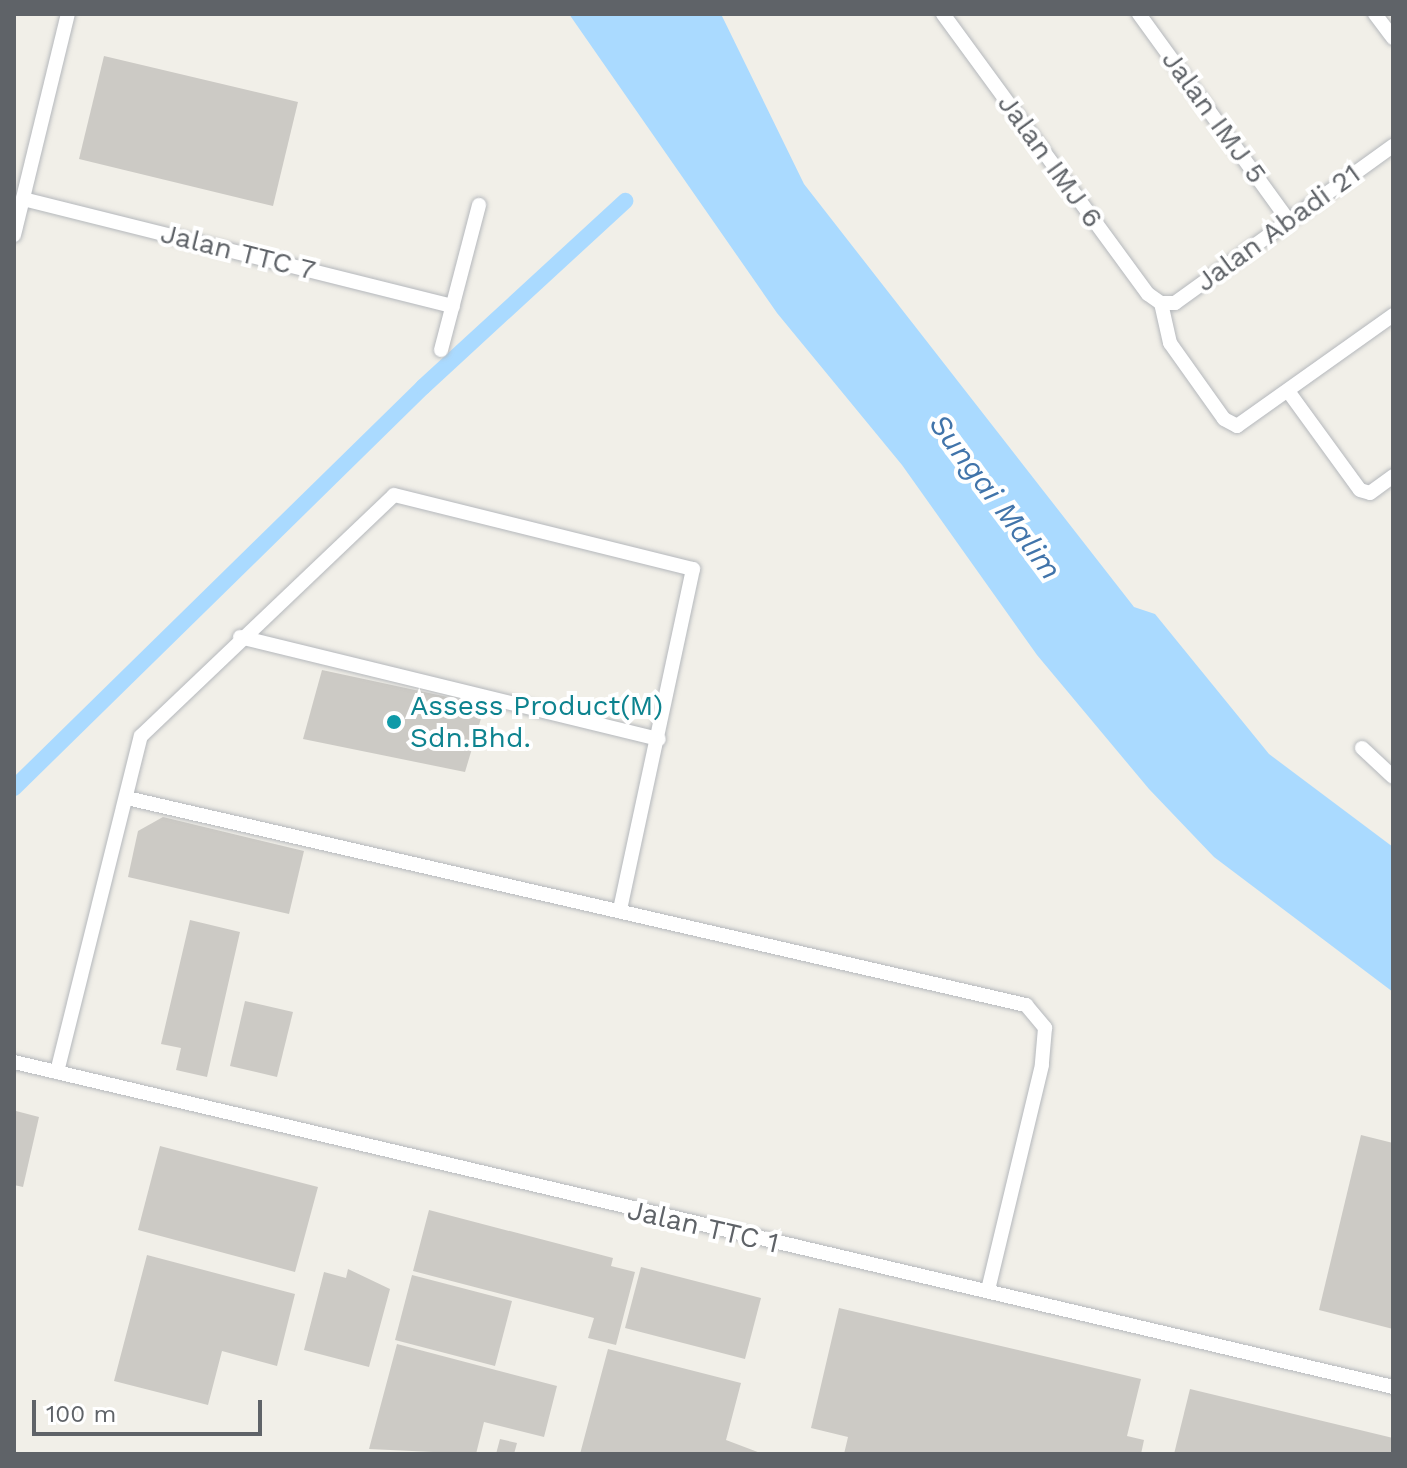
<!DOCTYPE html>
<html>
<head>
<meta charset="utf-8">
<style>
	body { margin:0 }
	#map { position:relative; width:1407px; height:1468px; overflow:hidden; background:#f1efe8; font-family:"Work Sans",sans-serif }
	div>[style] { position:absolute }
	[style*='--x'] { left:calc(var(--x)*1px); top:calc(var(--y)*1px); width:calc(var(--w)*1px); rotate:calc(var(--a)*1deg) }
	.water>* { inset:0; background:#aadaff }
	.canal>* { height:16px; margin:-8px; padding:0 8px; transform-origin:8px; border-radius:8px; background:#aadaff }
	.building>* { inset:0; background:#cccac5 }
	.roads { filter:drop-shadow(0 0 2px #b5b8bc) drop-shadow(0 0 2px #b5b8bc) }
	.street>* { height:14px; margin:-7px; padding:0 7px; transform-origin:7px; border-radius:7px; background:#fff }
	.dots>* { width:22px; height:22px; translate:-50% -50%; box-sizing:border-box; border:4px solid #fff; border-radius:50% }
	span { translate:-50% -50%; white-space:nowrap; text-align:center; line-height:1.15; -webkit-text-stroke:8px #fff; paint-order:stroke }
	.street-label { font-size:28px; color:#5f6368 }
	.culture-label { font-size:28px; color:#0d838f }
	.left { translate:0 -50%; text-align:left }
	.water-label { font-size:30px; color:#4174aa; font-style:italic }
	.frame { position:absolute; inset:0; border:16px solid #5f6368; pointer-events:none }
	.scale { position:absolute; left:32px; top:1400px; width:230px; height:36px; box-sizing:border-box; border:4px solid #5f6368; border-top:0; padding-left:10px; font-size:24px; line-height:28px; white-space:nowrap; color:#5f6368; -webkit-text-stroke:6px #fff; paint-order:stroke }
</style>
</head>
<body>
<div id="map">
	<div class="water">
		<div style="clip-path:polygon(569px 14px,721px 14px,804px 184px,1134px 607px,1155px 614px,1269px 754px,1393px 847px,1393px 992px,1214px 857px,1149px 789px,1037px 655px,902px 465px,777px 313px)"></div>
	</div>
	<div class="canal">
		<div style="--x:14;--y:788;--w:573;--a:-44.43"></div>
		<div style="--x:423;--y:387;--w:275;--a:-42.6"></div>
	</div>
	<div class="building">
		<div style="clip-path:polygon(104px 56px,298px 102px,273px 206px,79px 159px)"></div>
		<div style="clip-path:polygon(322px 670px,485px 705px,465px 772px,303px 739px)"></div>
		<div style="clip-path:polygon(163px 817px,304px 851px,289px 914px,128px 877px,138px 831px)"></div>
		<div style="clip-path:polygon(190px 920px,240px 932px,207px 1077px,176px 1070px,181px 1048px,161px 1044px)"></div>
		<div style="clip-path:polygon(245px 1001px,293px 1012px,277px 1077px,230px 1066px)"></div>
		<div style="clip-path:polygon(16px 1111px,39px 1117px,23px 1187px,14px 1185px)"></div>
		<div style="clip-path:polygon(1361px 1135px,1393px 1143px,1393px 1329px,1319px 1310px)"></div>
		<div style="clip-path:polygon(160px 1146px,318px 1187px,295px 1272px,138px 1230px)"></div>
		<div style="clip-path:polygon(429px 1210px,613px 1258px,611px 1266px,635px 1272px,616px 1345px,588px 1338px,594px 1318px,413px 1271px)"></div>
		<div style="clip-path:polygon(147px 1255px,295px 1294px,277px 1366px,222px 1351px,208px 1405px,114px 1381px)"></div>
		<div style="clip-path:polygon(641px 1267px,761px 1298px,745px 1359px,625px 1328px)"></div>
		<div style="clip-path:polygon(348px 1269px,390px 1289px,369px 1367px,304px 1350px,324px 1272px,346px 1278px)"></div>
		<div style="clip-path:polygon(412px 1275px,512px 1301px,495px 1366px,395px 1340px)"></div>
		<div style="clip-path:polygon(839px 1308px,1141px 1379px,1127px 1436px,1144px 1440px,1141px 1454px,844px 1454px,848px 1437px,811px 1428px)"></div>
		<div style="clip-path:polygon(397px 1344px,557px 1386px,544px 1437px,484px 1422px,476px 1454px,369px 1449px)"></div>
		<div style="clip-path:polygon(608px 1349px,741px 1383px,726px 1440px,763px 1454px,580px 1454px)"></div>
		<div style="clip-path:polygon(1190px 1389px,1393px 1438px,1393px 1454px,1174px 1454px)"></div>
		<div style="clip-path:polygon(500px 1439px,517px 1443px,514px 1454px,496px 1454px)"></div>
	</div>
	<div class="roads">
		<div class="street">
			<div style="--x:943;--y:14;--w:347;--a:53.8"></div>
			<div style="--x:1148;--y:294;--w:16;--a:35"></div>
			<div style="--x:1139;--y:14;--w:256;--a:54.1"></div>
			<div style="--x:1375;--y:14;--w:30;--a:53"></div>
			<div style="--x:23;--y:199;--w:443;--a:14"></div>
			<div style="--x:14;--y:235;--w:228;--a:-76.3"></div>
			<div style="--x:1161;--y:303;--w:41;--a:77.3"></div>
			<div style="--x:1170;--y:343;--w:93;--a:54.6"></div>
			<div style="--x:1224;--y:419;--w:15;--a:28"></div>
			<div style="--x:1237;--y:426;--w:191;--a:-35.4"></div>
			<div style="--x:1161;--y:303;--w:14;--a:0"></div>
			<div style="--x:1175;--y:303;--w:269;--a:-35.8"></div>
			<div style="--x:441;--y:350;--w:150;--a:-75.3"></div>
			<div style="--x:1288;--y:391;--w:122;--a:54"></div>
			<div style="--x:1360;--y:490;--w:10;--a:17"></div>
			<div style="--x:1370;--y:493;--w:29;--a:-36"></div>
			<div style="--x:240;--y:637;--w:431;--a:13.7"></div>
			<div style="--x:1362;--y:748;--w:42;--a:43.1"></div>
			<div style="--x:127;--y:798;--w:923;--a:12.97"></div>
			<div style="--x:1026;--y:1005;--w:30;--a:50"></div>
			<div style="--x:1045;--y:1028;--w:37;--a:95"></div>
			<div style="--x:1042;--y:1065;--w:231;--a:103.5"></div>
			<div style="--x:14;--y:1062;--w:1417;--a:13.26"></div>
			<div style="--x:57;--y:1072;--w:346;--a:-76"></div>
			<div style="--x:141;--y:736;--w:349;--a:-43.6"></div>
			<div style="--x:394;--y:495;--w:308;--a:13.9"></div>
			<div style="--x:693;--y:569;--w:349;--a:102.1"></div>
		</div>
	</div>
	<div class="dots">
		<div style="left:394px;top:722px;background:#0f9aa8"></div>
	</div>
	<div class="street-label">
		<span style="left:1214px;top:117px;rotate:54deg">Jalan IMJ 5</span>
		<span style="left:1050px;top:161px;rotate:54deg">Jalan IMJ 6</span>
		<span style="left:1278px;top:228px;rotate:-36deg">Jalan Abadi 21</span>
		<span style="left:238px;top:252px;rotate:14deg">Jalan TTC 7</span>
		<span style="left:703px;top:1227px;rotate:13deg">Jalan TTC 1</span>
	</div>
	<div class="culture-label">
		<span class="left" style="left:410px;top:722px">Assess Product(M)<br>Sdn.Bhd.</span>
	</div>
	<div class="water-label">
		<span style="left:995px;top:497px;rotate:53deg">Sungai Malim</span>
	</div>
	<div class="frame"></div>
	<div class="scale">100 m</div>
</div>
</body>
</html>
